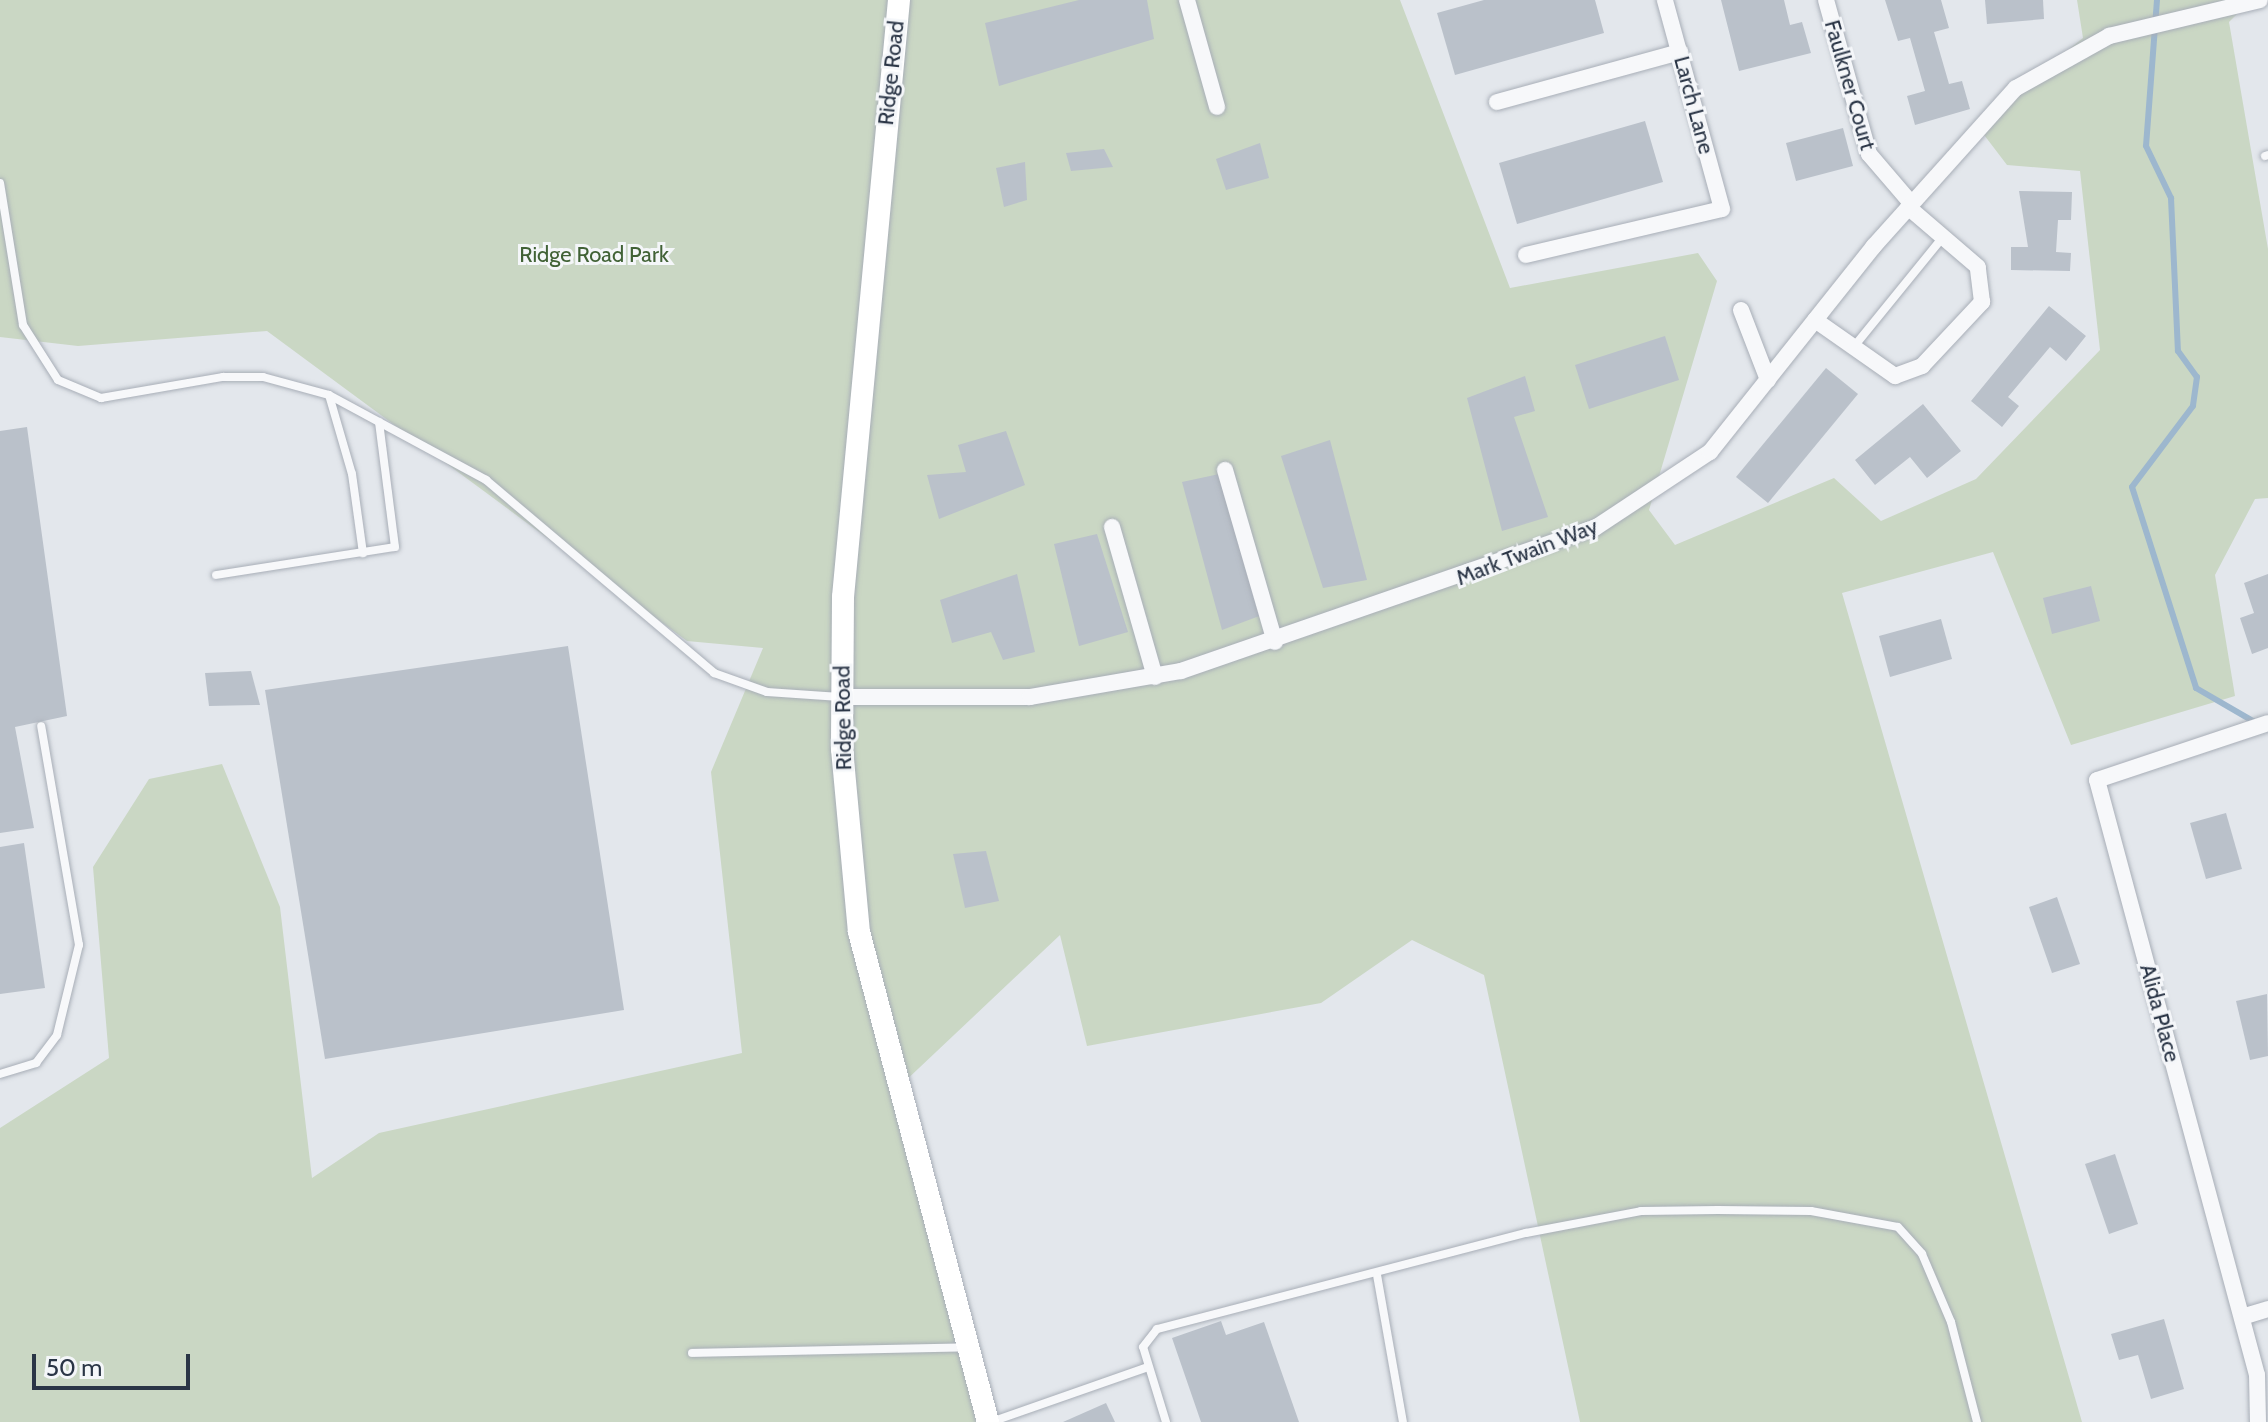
<!DOCTYPE html>
<html>
<head>
<meta charset="utf-8">
<style>
	body { margin:0 }
	#map { position:relative; width:2268px; height:1422px; overflow:hidden; background:#e3e7ec; font-family:Cabin,sans-serif }
	div>[style] { position:absolute }
	[style*='--x'] { left:calc(var(--x)*1px); top:calc(var(--y)*1px); width:calc(var(--w)*1px); rotate:calc(var(--a)*1deg) }
	.green>* { inset:0; background:#cad7c4 }
	.stream>* { height:6px; margin:-3px; padding:0 3px; transform-origin:3px; border-radius:3px; background:#9db7ce }
	.building>* { inset:0; background:#bac1ca }
	.roads { filter:drop-shadow(0 0 2px #a8aeb7) drop-shadow(0 0 2px #a8aeb7) }
	.lane>* { height:8px; margin:-4px; padding:0 4px; transform-origin:4px; border-radius:4px; background:#f7f8fa }
	.street>* { height:16px; margin:-8px; padding:0 8px; transform-origin:8px; border-radius:8px; background:#f7f8fa }
	.secondary>* { height:22px; margin:-11px; padding:0 11px; transform-origin:11px; border-radius:11px; background:#fff }
	span { translate:-50% -50%; white-space:nowrap; text-align:center; line-height:1.15; -webkit-text-stroke:6px #f4f6f9; paint-order:stroke }
	.street-label { font-size:22px; color:#2a3546 }
	.park-label { font-size:22px; color:#416236 }
	.scale { position:absolute; left:32px; top:1354px; width:158px; height:36px; box-sizing:border-box; border:4px solid #2a3546; border-top:0; padding-left:10px; font-size:24px; line-height:28px; white-space:nowrap; color:#2a3546; -webkit-text-stroke:6px #f4f6f9; paint-order:stroke }
</style>
</head>
<body>
<div id="map">
	<div class="green">
		<div style="clip-path:polygon(0 0,1400px 0,1510px 288px,1698px 253px,1717px 281px,1649px 510px,1675px 545px,1834px 478px,1881px 521px,1976px 479px,2100px 350px,2080px 171px,2007px 165px,1975px 123px,2083px 38px,2077px 0,2251px 0,2229px 22px,2268px 249px,2268px 498px,2255px 499px,2215px 575px,2235px 696px,2071px 745px,1993px 552px,1842px 593px,2082px 1422px,1580px 1422px,1484px 975px,1412px 940px,1321px 1003px,1087px 1046px,1060px 935px,901px 1085px,984px 1422px,0 1422px,0 1128px,109px 1058px,93px 867px,149px 779px,222px 764px,280px 907px,312px 1178px,379px 1133px,742px 1053px,711px 772px,763px 648px,687px 641px,267px 331px,78px 346px,0 337px)"></div>
	</div>
	<div class="stream">
		<div style="--x:2157;--y:0;--w:146;--a:94.3"></div>
		<div style="--x:2146;--y:146;--w:58;--a:64.3"></div>
		<div style="--x:2171;--y:198;--w:153;--a:87.4"></div>
		<div style="--x:2178;--y:351;--w:32;--a:54"></div>
		<div style="--x:2197;--y:377;--w:29;--a:98"></div>
		<div style="--x:2193;--y:406;--w:101;--a:127"></div>
		<div style="--x:2132;--y:487;--w:211;--a:72.3"></div>
		<div style="--x:2196;--y:688;--w:72;--a:30.1"></div>
	</div>
	<div class="building">
		<div style="clip-path:polygon(1079px 0,1147px 0,1154px 39px,999px 86px,985px 23px)"></div>
		<div style="clip-path:polygon(1484px 0,1595px 0,1604px 33px,1455px 75px,1437px 13px)"></div>
		<div style="clip-path:polygon(1721px 0,1784px 0,1790px 25px,1802px 22px,1811px 53px,1739px 71px)"></div>
		<div style="clip-path:polygon(1885px 0,1941px 0,1949px 28px,1934px 32px,1949px 84px,1962px 81px,1970px 109px,1915px 125px,1907px 96px,1925px 91px,1910px 38px,1898px 41px)"></div>
		<div style="clip-path:polygon(1985px 0,2043px 0,2044px 19px,1987px 24px)"></div>
		<div style="clip-path:polygon(1645px 121px,1663px 182px,1517px 224px,1499px 163px)"></div>
		<div style="clip-path:polygon(1843px 128px,1853px 166px,1796px 181px,1786px 143px)"></div>
		<div style="clip-path:polygon(1260px 143px,1269px 178px,1226px 190px,1216px 159px)"></div>
		<div style="clip-path:polygon(1104px 149px,1113px 167px,1071px 171px,1066px 153px)"></div>
		<div style="clip-path:polygon(1025px 162px,1027px 200px,1004px 207px,996px 168px)"></div>
		<div style="clip-path:polygon(2019px 191px,2072px 192px,2071px 220px,2058px 220px,2056px 252px,2071px 253px,2070px 271px,2011px 270px,2011px 247px,2028px 247px)"></div>
		<div style="clip-path:polygon(2049px 306px,2086px 336px,2066px 361px,2050px 347px,2008px 397px,2019px 406px,2002px 427px,1971px 401px)"></div>
		<div style="clip-path:polygon(1665px 336px,1679px 380px,1589px 409px,1575px 365px)"></div>
		<div style="clip-path:polygon(1826px 368px,1858px 394px,1768px 503px,1736px 477px)"></div>
		<div style="clip-path:polygon(1525px 376px,1535px 411px,1514px 417px,1548px 517px,1502px 531px,1467px 398px)"></div>
		<div style="clip-path:polygon(1923px 404px,1961px 451px,1927px 478px,1910px 457px,1875px 485px,1855px 460px)"></div>
		<div style="clip-path:polygon(27px 427px,67px 716px,15px 727px,34px 828px,0 833px,0 431px)"></div>
		<div style="clip-path:polygon(1006px 431px,1025px 485px,939px 519px,927px 475px,966px 472px,958px 445px)"></div>
		<div style="clip-path:polygon(1330px 440px,1367px 580px,1323px 588px,1281px 456px)"></div>
		<div style="clip-path:polygon(1224px 473px,1262px 615px,1222px 630px,1182px 482px)"></div>
		<div style="clip-path:polygon(1097px 534px,1128px 632px,1079px 646px,1054px 544px)"></div>
		<div style="clip-path:polygon(1017px 574px,1035px 652px,1003px 660px,991px 632px,952px 643px,940px 600px)"></div>
		<div style="clip-path:polygon(2268px 574px,2268px 648px,2252px 654px,2240px 618px,2254px 613px,2244px 583px)"></div>
		<div style="clip-path:polygon(2091px 586px,2100px 621px,2052px 634px,2043px 598px)"></div>
		<div style="clip-path:polygon(1941px 619px,1952px 659px,1890px 677px,1879px 636px)"></div>
		<div style="clip-path:polygon(568px 646px,624px 1010px,325px 1059px,265px 690px)"></div>
		<div style="clip-path:polygon(251px 671px,260px 705px,209px 706px,205px 673px)"></div>
		<div style="clip-path:polygon(2226px 813px,2242px 869px,2206px 879px,2190px 823px)"></div>
		<div style="clip-path:polygon(24px 843px,45px 988px,0 994px,0 847px)"></div>
		<div style="clip-path:polygon(986px 851px,999px 901px,965px 908px,953px 854px)"></div>
		<div style="clip-path:polygon(2057px 897px,2080px 964px,2052px 973px,2029px 907px)"></div>
		<div style="clip-path:polygon(2267px 994px,2268px 1056px,2250px 1060px,2236px 1001px)"></div>
		<div style="clip-path:polygon(2115px 1154px,2138px 1224px,2109px 1234px,2085px 1164px)"></div>
		<div style="clip-path:polygon(2164px 1319px,2184px 1389px,2151px 1399px,2138px 1355px,2119px 1360px,2111px 1334px)"></div>
		<div style="clip-path:polygon(1221px 1321px,1226px 1335px,1264px 1322px,1299px 1422px,1201px 1422px,1172px 1338px)"></div>
		<div style="clip-path:polygon(1106px 1403px,1115px 1422px,1063px 1422px)"></div>
	</div>
	<div class="roads">
		<div class="lane">
			<div style="--x:2265;--y:156;--w:3;--a:-18"></div>
			<div style="--x:0;--y:183;--w:144;--a:80.8"></div>
			<div style="--x:23;--y:325;--w:65;--a:57.5"></div>
			<div style="--x:58;--y:380;--w:47;--a:22.7"></div>
			<div style="--x:101;--y:398;--w:124;--a:-9.8"></div>
			<div style="--x:223;--y:377;--w:40;--a:0"></div>
			<div style="--x:263;--y:377;--w:68;--a:15.3"></div>
			<div style="--x:329;--y:395;--w:179;--a:28.4"></div>
			<div style="--x:486;--y:480;--w:299;--a:40.2"></div>
			<div style="--x:714;--y:673;--w:56;--a:19.7"></div>
			<div style="--x:767;--y:692;--w:73;--a:3.9"></div>
			<div style="--x:1852;--y:349;--w:144;--a:-50.9"></div>
			<div style="--x:329;--y:395;--w:82;--a:73.8"></div>
			<div style="--x:352;--y:474;--w:80;--a:82.1"></div>
			<div style="--x:216;--y:575;--w:181;--a:-8.9"></div>
			<div style="--x:395;--y:547;--w:126;--a:-97.3"></div>
			<div style="--x:0;--y:1074;--w:38;--a:-17"></div>
			<div style="--x:36;--y:1063;--w:35;--a:-53"></div>
			<div style="--x:57;--y:1035;--w:93;--a:-76.3"></div>
			<div style="--x:79;--y:945;--w:222;--a:-99.8"></div>
			<div style="--x:1377;--y:1275;--w:149;--a:80"></div>
			<div style="--x:692;--y:1353;--w:275;--a:-1.2"></div>
			<div style="--x:991;--y:1422;--w:166;--a:-19.3"></div>
			<div style="--x:1166;--y:1422;--w:78;--a:-107"></div>
			<div style="--x:1143;--y:1347;--w:23;--a:-52"></div>
			<div style="--x:1157;--y:1329;--w:381;--a:-14.6"></div>
			<div style="--x:1526;--y:1233;--w:117;--a:-10.8"></div>
			<div style="--x:1641;--y:1211;--w:77;--a:-0.7"></div>
			<div style="--x:1718;--y:1210;--w:93;--a:0.6"></div>
			<div style="--x:1811;--y:1211;--w:88;--a:10.4"></div>
			<div style="--x:1898;--y:1227;--w:36;--a:48"></div>
			<div style="--x:1922;--y:1254;--w:74;--a:66.9"></div>
			<div style="--x:1951;--y:1322;--w:103;--a:75.4"></div>
		</div>
		<div class="street">
			<div style="--x:1187;--y:0;--w:111;--a:74.3"></div>
			<div style="--x:1826;--y:0;--w:160;--a:74.4"></div>
			<div style="--x:1869;--y:154;--w:65;--a:49.4"></div>
			<div style="--x:1497;--y:102;--w:190;--a:-15.3"></div>
			<div style="--x:1526;--y:255;--w:201;--a:-13.2"></div>
			<div style="--x:1722;--y:209;--w:217;--a:-105.3"></div>
			<div style="--x:1741;--y:310;--w:75;--a:68.9"></div>
			<div style="--x:1815;--y:320;--w:98;--a:35"></div>
			<div style="--x:1895;--y:376;--w:29;--a:-20"></div>
			<div style="--x:1922;--y:366;--w:88;--a:-46.8"></div>
			<div style="--x:1982;--y:302;--w:35;--a:-97"></div>
			<div style="--x:1978;--y:267;--w:92;--a:-139.4"></div>
			<div style="--x:1225;--y:470;--w:179;--a:73.8"></div>
			<div style="--x:1112;--y:527;--w:156;--a:74"></div>
			<div style="--x:841;--y:697;--w:189;--a:0"></div>
			<div style="--x:1030;--y:697;--w:153;--a:-9.8"></div>
			<div style="--x:1181;--y:671;--w:438;--a:-19.1"></div>
			<div style="--x:1595;--y:528;--w:138;--a:-33.5"></div>
			<div style="--x:1710;--y:452;--w:263;--a:-51.5"></div>
			<div style="--x:1874;--y:246;--w:212;--a:-48.1"></div>
			<div style="--x:2016;--y:88;--w:107;--a:-29.2"></div>
			<div style="--x:2109;--y:36;--w:155;--a:-13.4"></div>
			<div style="--x:2242;--y:1317;--w:27;--a:-17"></div>
			<div style="--x:2258;--y:1422;--w:47;--a:-91.2"></div>
			<div style="--x:2257;--y:1375;--w:616;--a:-105.05"></div>
			<div style="--x:2097;--y:780;--w:180;--a:-18.4"></div>
		</div>
		<div class="secondary">
			<div style="--x:899;--y:0;--w:600;--a:95.36"></div>
			<div style="--x:843;--y:597;--w:152;--a:90.4"></div>
			<div style="--x:842;--y:749;--w:184;--a:84.7"></div>
			<div style="--x:859;--y:932;--w:507;--a:75.25"></div>
		</div>
	</div>
	<div class="street-label">
		<span style="left:891px;top:73px;rotate:-84deg">Ridge Road</span>
		<span style="left:1850px;top:85px;rotate:74deg">Faulkner Court</span>
		<span style="left:1694px;top:105px;rotate:75deg">Larch Lane</span>
		<span style="left:1527px;top:552px;rotate:-21deg">Mark Twain Way</span>
		<span style="left:843px;top:718px;rotate:-91deg">Ridge Road</span>
		<span style="left:2160px;top:1013px;rotate:75deg">Alida Place</span>
	</div>
	<div class="park-label">
		<span style="left:594px;top:255px">Ridge Road Park</span>
	</div>
	<div class="scale">50 m</div>
</div>
</body>
</html>
